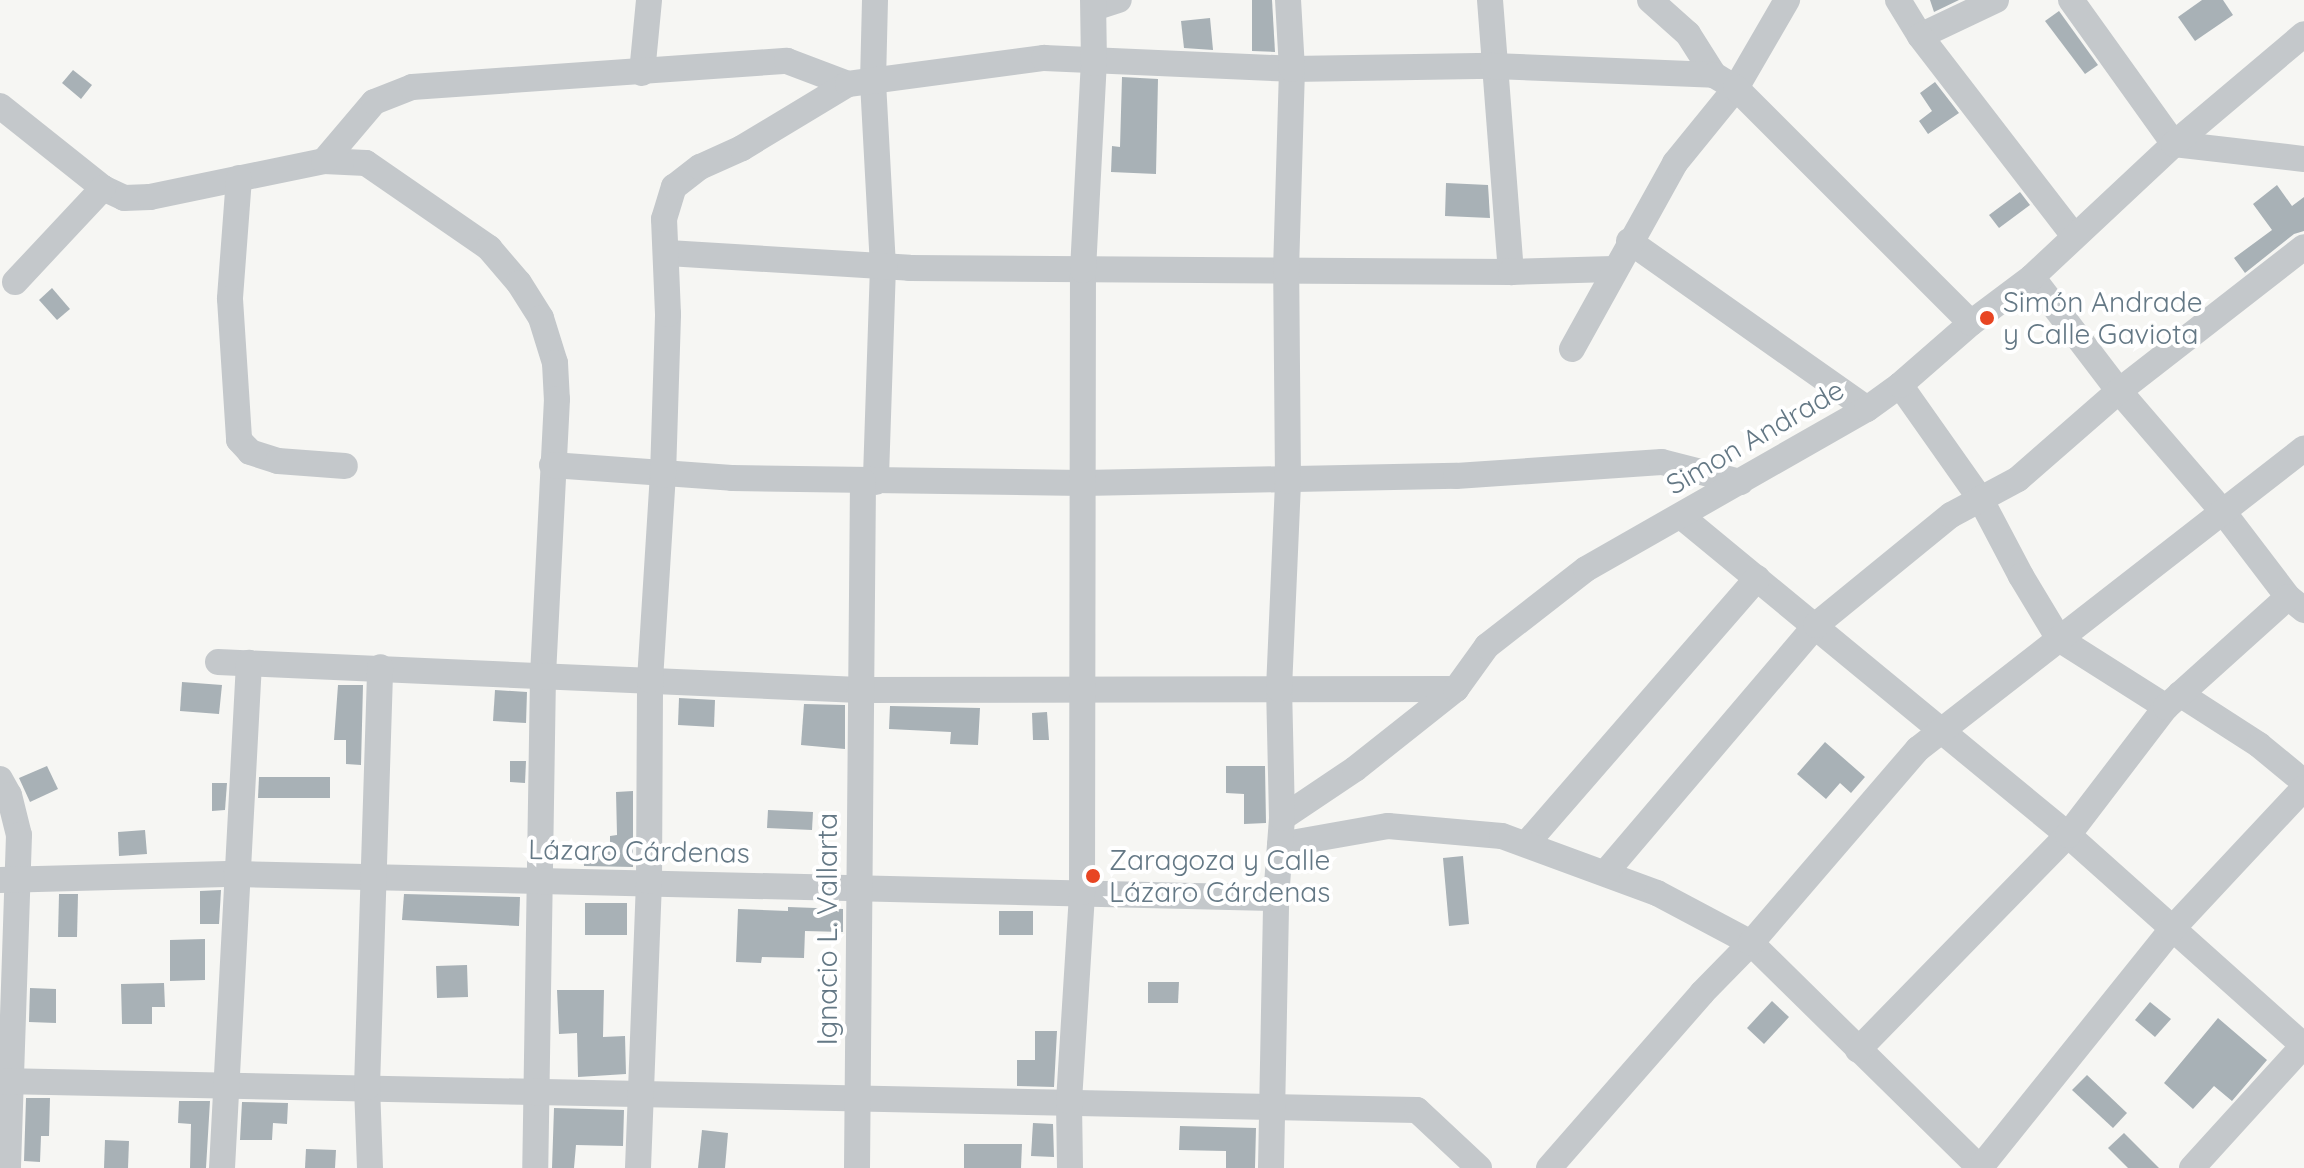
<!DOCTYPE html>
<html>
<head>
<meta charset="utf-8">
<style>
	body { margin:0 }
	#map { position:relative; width:2304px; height:1168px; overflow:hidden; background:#f6f6f3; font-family:Quicksand,sans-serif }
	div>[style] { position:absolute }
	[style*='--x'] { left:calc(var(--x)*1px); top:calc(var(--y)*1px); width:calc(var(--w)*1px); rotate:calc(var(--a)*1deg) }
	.building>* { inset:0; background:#a8b1b6 }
	.minor>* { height:26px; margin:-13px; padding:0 13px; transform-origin:13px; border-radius:13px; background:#c4c8cb }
	.dots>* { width:22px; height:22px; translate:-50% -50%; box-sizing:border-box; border:4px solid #fff; border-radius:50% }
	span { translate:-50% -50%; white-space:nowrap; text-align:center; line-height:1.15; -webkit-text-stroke:8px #fff; paint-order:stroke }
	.poi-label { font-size:28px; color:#647885 }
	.left { translate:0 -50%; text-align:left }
	.street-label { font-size:28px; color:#647885 }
</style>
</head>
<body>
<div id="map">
	<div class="building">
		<div style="clip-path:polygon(1252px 0,1272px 0,1275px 52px,1252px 51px)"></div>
		<div style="clip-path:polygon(1930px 0,1959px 0,1934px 12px)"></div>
		<div style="clip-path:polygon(2202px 0,2223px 0,2233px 15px,2195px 41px,2178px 17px)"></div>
		<div style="clip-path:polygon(2059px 11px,2098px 65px,2085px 74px,2045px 21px)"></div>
		<div style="clip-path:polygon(1210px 18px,1213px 50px,1184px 48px,1181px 21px)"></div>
		<div style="clip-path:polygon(73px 70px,92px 85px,81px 99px,62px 83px)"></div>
		<div style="clip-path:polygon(1122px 77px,1158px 79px,1156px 174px,1111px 172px,1112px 146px,1120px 147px)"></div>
		<div style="clip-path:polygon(1935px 82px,1959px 113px,1928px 134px,1919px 121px,1932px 111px,1920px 93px)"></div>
		<div style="clip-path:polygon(1446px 183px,1488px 185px,1490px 218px,1445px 216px)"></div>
		<div style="clip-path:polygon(2277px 185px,2292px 206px,2304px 197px,2304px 231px,2294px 234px,2245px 273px,2234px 258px,2272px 230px,2253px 204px)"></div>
		<div style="clip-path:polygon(2020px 192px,2030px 205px,1999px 228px,1989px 215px)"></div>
		<div style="clip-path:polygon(52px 288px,70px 309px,57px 320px,39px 300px)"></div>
		<div style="clip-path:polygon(182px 682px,222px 685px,219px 714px,180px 711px)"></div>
		<div style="clip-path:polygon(338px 685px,363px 685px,361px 765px,346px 764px,346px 740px,334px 740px)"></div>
		<div style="clip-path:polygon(495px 690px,527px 692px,526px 723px,493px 721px)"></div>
		<div style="clip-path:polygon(679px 698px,715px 700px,714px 727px,678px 725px)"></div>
		<div style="clip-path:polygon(804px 704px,845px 705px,845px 749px,801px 745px)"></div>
		<div style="clip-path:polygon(890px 706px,980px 708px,978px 745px,950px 744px,951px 732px,889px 729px)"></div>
		<div style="clip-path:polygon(1047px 712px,1049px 740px,1033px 740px,1032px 713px)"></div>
		<div style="clip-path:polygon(1825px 742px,1865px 777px,1851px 793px,1840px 783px,1826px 799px,1797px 774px)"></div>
		<div style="clip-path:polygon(510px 761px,526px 761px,525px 783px,510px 782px)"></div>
		<div style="clip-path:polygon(47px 766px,58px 789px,30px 802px,19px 778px)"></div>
		<div style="clip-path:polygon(1226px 766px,1265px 766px,1266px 823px,1244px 824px,1244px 794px,1226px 793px)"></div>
		<div style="clip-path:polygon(259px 777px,330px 777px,330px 798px,258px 798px)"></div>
		<div style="clip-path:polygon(212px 783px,227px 783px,225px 810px,212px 811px)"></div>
		<div style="clip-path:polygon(633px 791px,633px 867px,584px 866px,583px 847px,610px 846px,610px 836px,617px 835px,616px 792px)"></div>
		<div style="clip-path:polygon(768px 810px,813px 812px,812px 830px,767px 828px)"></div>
		<div style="clip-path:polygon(145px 830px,147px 854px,119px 856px,118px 832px)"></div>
		<div style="clip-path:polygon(1463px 856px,1469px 924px,1449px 926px,1443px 858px)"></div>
		<div style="clip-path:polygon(221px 890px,219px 924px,200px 924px,200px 891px)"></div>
		<div style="clip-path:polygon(59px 894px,78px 894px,77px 937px,58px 937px)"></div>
		<div style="clip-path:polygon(404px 894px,520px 897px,519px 926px,402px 920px)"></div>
		<div style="clip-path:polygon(585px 903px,627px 903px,627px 935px,585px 935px)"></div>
		<div style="clip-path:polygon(788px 907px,843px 909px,843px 932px,805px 931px,804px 958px,762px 957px,761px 963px,736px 962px,738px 909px,788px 911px)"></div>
		<div style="clip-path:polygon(999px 911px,1033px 911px,1033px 935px,999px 935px)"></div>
		<div style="clip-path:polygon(205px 939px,205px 980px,170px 981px,170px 940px)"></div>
		<div style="clip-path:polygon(467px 965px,468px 997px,437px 998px,436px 966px)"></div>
		<div style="clip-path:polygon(1148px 982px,1179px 982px,1178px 1003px,1148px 1003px)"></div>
		<div style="clip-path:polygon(164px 983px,165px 1007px,152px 1007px,152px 1024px,122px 1024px,121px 984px)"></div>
		<div style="clip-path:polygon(30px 988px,56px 989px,56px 1023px,29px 1022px)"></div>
		<div style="clip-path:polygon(557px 990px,604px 990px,603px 1037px,625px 1036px,626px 1074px,578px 1077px,577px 1033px,559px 1034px)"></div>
		<div style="clip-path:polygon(1772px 1001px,1789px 1017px,1764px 1044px,1747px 1028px)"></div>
		<div style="clip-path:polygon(2150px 1002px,2171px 1019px,2155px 1037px,2135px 1020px)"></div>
		<div style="clip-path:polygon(2218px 1018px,2267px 1060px,2232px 1101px,2214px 1086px,2193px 1109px,2164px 1083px)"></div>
		<div style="clip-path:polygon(1035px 1031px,1057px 1031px,1054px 1087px,1017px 1086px,1017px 1060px,1035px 1060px)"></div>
		<div style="clip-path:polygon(2087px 1075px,2127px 1113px,2113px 1128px,2072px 1090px)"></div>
		<div style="clip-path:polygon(26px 1098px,50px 1098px,49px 1136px,41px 1136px,40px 1162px,24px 1161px)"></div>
		<div style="clip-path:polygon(179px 1101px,210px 1101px,206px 1168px,190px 1168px,191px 1124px,178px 1123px)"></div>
		<div style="clip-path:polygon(242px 1102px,288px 1103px,287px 1124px,273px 1123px,272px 1140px,240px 1140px)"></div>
		<div style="clip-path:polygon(554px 1108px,624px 1110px,623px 1146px,576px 1145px,574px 1168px,552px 1168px)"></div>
		<div style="clip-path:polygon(1033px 1123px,1053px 1124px,1054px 1157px,1031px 1156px)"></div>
		<div style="clip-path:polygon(1180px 1126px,1256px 1128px,1255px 1168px,1226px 1168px,1226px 1151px,1179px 1150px)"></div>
		<div style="clip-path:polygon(702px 1130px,728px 1133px,725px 1168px,698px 1168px)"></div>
		<div style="clip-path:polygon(2124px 1133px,2159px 1168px,2128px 1168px,2108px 1148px)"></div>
		<div style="clip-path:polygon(105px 1140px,129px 1141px,128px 1168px,104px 1168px)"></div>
		<div style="clip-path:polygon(964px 1144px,1022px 1144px,1021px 1168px,964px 1168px)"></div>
		<div style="clip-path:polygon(306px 1149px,336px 1150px,335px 1168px,305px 1168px)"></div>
	</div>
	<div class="minor">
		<div style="--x:875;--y:0;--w:82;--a:91.4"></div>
		<div style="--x:873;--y:82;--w:184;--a:86.9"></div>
		<div style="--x:883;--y:266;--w:216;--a:91.9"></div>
		<div style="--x:1490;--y:0;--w:273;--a:85.6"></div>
		<div style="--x:1650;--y:0;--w:51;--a:41.8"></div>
		<div style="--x:1688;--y:34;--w:49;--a:57.6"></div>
		<div style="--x:1898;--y:0;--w:42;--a:58.6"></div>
		<div style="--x:1996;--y:0;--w:84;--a:154.7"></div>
		<div style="--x:1920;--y:36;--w:252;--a:52.4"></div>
		<div style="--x:2071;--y:0;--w:177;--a:54.4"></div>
		<div style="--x:2174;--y:144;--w:131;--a:6.6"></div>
		<div style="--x:1094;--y:8;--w:26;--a:-18"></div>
		<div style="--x:642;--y:73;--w:73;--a:-84.5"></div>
		<div style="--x:0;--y:106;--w:132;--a:38.5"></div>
		<div style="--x:103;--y:188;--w:23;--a:25"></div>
		<div style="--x:124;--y:198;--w:26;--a:-2"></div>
		<div style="--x:150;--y:197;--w:178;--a:-11.7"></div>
		<div style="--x:324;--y:161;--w:42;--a:2.7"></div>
		<div style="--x:366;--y:163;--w:150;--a:34.6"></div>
		<div style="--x:489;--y:248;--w:46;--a:49.4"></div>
		<div style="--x:519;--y:283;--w:41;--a:57.8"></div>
		<div style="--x:541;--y:318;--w:47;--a:72.7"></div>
		<div style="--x:555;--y:363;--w:36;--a:87"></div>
		<div style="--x:557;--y:399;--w:276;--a:92.9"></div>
		<div style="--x:543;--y:675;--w:493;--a:90.9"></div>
		<div style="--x:324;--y:161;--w:77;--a:-49.7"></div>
		<div style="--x:374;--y:102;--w:41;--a:-21.5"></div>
		<div style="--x:412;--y:87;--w:376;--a:-4"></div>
		<div style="--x:787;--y:61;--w:65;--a:20.7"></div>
		<div style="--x:239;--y:178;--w:121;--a:94.3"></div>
		<div style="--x:230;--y:299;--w:141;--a:86.3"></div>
		<div style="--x:239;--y:440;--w:16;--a:47"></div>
		<div style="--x:250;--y:452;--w:29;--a:18"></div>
		<div style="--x:278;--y:461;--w:67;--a:4.3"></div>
		<div style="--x:1629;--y:241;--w:291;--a:35.2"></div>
		<div style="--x:668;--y:253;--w:242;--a:3.5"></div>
		<div style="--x:910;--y:268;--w:601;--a:0.38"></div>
		<div style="--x:1511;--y:272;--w:102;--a:-1.7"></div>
		<div style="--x:2032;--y:277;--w:143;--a:52.7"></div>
		<div style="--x:2119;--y:391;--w:161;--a:49.3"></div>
		<div style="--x:2224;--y:513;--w:106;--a:52.7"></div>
		<div style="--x:2288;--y:597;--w:21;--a:39"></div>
		<div style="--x:15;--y:282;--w:129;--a:-46.9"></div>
		<div style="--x:1572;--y:349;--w:213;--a:-61"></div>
		<div style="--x:1675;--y:163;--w:97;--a:-50.9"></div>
		<div style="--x:1736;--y:88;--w:102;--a:-59.9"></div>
		<div style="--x:1900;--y:385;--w:141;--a:54.8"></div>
		<div style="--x:1981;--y:500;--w:86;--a:62.2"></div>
		<div style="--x:2021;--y:576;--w:74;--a:58.9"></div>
		<div style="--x:2059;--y:639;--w:127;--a:32.4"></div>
		<div style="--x:552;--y:465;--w:180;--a:4.1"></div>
		<div style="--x:732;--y:478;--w:351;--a:0.8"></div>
		<div style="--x:1083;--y:483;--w:373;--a:-1.1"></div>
		<div style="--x:1456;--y:476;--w:206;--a:-3.9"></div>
		<div style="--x:1662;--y:462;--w:81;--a:14.4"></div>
		<div style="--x:1682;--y:517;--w:500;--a:39.48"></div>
		<div style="--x:2068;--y:835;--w:317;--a:41.8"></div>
		<div style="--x:218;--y:662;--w:642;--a:2.5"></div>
		<div style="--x:859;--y:690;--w:597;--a:-0.1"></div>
		<div style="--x:2180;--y:694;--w:94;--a:32.8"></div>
		<div style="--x:2259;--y:745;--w:58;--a:39.4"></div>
		<div style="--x:0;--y:779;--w:18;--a:61"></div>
		<div style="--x:9;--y:795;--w:41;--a:76"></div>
		<div style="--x:19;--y:835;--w:333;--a:91.9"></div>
		<div style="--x:1282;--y:818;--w:88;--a:-33.9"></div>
		<div style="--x:1355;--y:769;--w:129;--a:-38.4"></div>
		<div style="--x:1456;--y:689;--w:53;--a:-54.2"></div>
		<div style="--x:1487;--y:646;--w:125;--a:-37.9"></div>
		<div style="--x:1586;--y:569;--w:323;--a:-29.7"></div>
		<div style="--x:1867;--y:409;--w:41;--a:-36"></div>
		<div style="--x:1900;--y:385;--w:94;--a:-41.1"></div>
		<div style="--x:1971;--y:323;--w:76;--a:-37"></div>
		<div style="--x:2032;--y:277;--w:195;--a:-43.1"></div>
		<div style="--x:2174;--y:144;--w:170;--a:-40.2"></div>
		<div style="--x:1527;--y:843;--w:351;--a:-49"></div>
		<div style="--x:1280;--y:845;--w:110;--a:-10"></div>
		<div style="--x:1388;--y:826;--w:114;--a:5"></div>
		<div style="--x:1502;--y:836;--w:165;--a:20.2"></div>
		<div style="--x:1657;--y:893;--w:106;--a:28"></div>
		<div style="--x:1751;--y:943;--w:321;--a:44.5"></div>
		<div style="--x:1606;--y:872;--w:324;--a:-49.6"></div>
		<div style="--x:1816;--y:625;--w:174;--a:-39.2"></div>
		<div style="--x:1951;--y:515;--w:76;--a:-28.2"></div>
		<div style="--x:2018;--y:479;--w:134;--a:-41.1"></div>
		<div style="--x:2119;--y:391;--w:234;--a:-37.9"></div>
		<div style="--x:0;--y:880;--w:236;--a:-1.5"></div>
		<div style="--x:236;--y:874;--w:1040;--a:1.32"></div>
		<div style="--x:1858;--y:1050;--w:301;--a:-45.7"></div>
		<div style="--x:2068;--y:835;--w:161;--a:-52.6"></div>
		<div style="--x:2166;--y:707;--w:164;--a:-42"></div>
		<div style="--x:0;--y:1081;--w:1417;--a:1.17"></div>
		<div style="--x:1417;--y:1110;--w:85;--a:43.1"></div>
		<div style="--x:222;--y:1168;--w:506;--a:-86.94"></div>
		<div style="--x:370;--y:1168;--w:81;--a:-92.1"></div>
		<div style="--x:367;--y:1087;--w:420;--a:-88.2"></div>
		<div style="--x:638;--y:1168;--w:287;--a:-87.8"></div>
		<div style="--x:649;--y:881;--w:201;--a:-89.7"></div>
		<div style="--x:650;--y:680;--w:205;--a:-86.4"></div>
		<div style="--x:663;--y:475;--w:161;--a:-88.2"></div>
		<div style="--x:668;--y:314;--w:95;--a:-92.4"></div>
		<div style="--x:664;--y:219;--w:34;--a:-73"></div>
		<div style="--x:674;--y:187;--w:33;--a:-38"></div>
		<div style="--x:700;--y:167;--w:46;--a:-24.3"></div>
		<div style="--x:742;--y:148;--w:124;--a:-31.1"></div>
		<div style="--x:848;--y:84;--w:198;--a:-7.6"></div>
		<div style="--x:1044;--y:58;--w:248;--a:2.5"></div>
		<div style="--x:1292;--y:69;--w:201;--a:-0.9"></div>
		<div style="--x:1493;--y:66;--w:221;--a:2.3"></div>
		<div style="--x:1714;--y:75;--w:26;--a:31"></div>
		<div style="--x:1736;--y:88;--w:332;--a:45"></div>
		<div style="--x:857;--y:1168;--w:687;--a:-89.5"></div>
		<div style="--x:1070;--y:1168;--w:67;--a:-90.9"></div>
		<div style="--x:1069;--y:1101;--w:209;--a:-86.4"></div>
		<div style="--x:1082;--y:892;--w:622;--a:-89.91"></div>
		<div style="--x:1083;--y:270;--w:207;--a:-87"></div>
		<div style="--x:1094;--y:63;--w:63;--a:-90.9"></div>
		<div style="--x:1271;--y:1168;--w:270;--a:-88.9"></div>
		<div style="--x:1276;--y:898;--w:80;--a:-85.7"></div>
		<div style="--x:1282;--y:818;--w:129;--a:-91.3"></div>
		<div style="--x:1279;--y:689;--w:208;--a:-87.5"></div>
		<div style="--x:1288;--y:481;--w:210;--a:-90.5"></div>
		<div style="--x:1286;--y:271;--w:202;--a:-88.3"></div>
		<div style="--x:1292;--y:69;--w:69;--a:-93.3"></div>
		<div style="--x:1549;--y:1168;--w:232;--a:-48.8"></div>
		<div style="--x:1702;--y:993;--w:70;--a:-45.6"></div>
		<div style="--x:1751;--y:943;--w:256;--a:-49.3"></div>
		<div style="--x:1918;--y:749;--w:489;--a:-37.9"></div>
		<div style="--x:1980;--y:1168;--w:307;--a:-51.2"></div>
		<div style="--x:2172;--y:929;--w:193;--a:-46.9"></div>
		<div style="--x:2192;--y:1168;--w:166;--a:-47.7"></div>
	</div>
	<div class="dots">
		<div style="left:1987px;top:318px;background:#e84522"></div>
		<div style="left:1093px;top:876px;background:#e84522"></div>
	</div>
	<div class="poi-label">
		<span class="left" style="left:2003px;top:318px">Simón Andrade<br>y Calle Gaviota</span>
		<span class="left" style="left:1109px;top:876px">Zaragoza y Calle<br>Lázaro Cárdenas</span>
	</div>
	<div class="street-label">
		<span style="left:1755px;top:437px;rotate:-30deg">Simon Andrade</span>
		<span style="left:639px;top:851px;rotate:1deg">Lázaro Cárdenas</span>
		<span style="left:827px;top:929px;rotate:-90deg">Ignacio L. Vallarta</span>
	</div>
</div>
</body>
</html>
